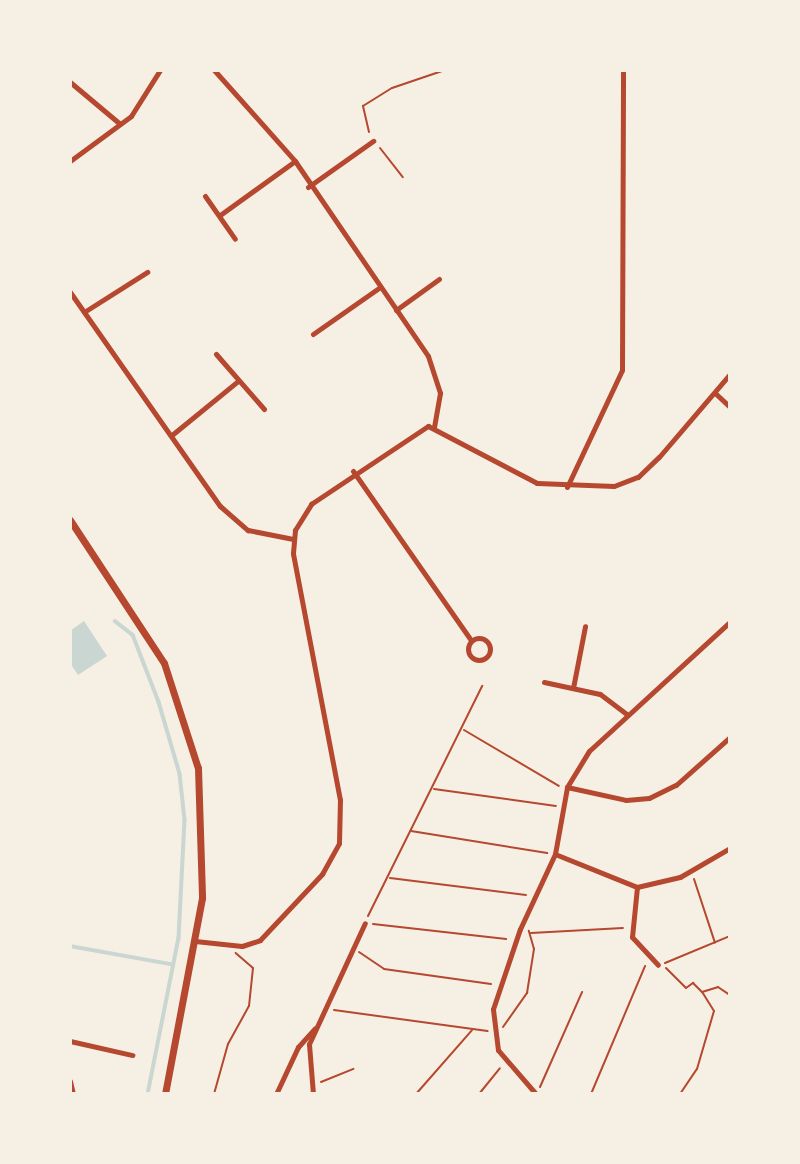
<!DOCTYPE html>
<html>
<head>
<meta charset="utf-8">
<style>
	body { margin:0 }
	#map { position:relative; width:800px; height:1164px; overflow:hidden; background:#f6efe4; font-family:"Asap Condensed",sans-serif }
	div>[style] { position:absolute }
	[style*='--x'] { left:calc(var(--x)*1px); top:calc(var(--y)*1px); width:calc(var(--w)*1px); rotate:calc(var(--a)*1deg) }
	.water>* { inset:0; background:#c9d6d2 }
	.stream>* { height:3.5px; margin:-1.75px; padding:0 1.75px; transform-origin:1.75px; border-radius:1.75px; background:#c9d6d2 }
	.path>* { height:2px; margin:-1px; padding:0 1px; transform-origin:1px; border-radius:1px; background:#b5482f }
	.minor>* { height:5px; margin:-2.5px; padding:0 2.5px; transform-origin:2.5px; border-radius:2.5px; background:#b5482f }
	.minor>.ring { margin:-2.5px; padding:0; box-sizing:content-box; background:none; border:5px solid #b5482f; border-radius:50% }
	.tertiary>* { height:7px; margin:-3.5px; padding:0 3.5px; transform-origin:3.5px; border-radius:3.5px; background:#b5482f }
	span { translate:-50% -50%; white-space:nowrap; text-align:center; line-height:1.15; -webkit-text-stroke:5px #f6efe4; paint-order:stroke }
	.frame { position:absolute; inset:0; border:72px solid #f6efe4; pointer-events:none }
</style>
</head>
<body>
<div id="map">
	<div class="water">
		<div style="clip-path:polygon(84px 621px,107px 656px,78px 675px,70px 663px,70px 631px)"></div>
	</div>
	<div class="stream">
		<div style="--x:115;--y:621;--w:23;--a:38"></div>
		<div style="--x:133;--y:635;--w:72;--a:68.8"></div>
		<div style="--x:159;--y:702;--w:75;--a:73.7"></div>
		<div style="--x:180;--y:774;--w:46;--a:83.8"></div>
		<div style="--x:185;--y:820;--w:118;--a:92.9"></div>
		<div style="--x:179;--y:938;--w:159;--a:101.2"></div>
		<div style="--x:70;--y:946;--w:102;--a:10.2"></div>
	</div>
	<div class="path">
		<div style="--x:369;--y:132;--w:27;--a:-103"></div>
		<div style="--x:363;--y:106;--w:34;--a:-32"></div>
		<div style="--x:392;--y:88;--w:56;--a:-18.8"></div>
		<div style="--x:380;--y:148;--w:37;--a:52"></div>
		<div style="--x:464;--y:730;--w:110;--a:30.5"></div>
		<div style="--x:434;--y:789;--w:123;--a:7.9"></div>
		<div style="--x:411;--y:831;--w:138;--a:9.2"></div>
		<div style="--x:390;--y:878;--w:137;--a:7.1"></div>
		<div style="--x:694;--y:879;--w:67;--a:71.8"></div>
		<div style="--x:368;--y:916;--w:257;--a:-63.6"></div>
		<div style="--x:373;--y:924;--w:134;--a:6.4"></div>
		<div style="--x:531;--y:933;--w:92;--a:-3.1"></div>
		<div style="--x:359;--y:952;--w:30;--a:34"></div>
		<div style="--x:384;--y:969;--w:108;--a:8"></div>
		<div style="--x:665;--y:963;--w:70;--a:-22.6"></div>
		<div style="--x:666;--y:968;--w:28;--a:45"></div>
		<div style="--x:686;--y:988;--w:9;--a:-36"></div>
		<div style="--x:693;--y:983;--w:13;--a:45"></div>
		<div style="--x:702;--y:992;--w:17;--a:-17"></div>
		<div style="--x:718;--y:987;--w:14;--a:34"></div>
		<div style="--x:334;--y:1010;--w:155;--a:7.8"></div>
		<div style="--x:503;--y:1027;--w:42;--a:-54.8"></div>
		<div style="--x:527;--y:993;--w:45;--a:-81"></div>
		<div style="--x:534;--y:949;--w:19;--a:-106"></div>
		<div style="--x:321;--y:1082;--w:35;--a:-22"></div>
		<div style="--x:540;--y:1087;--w:104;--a:-66.1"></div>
		<div style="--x:214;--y:1094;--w:52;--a:-74.4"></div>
		<div style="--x:228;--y:1044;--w:43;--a:-61.1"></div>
		<div style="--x:249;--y:1006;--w:38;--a:-84"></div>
		<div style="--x:253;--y:968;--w:23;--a:-139"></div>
		<div style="--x:416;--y:1094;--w:85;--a:-48.8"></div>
		<div style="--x:479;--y:1094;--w:33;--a:-51"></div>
		<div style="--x:591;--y:1094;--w:139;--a:-67.1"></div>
		<div style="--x:680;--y:1094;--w:30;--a:-56"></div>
		<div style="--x:697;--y:1069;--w:60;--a:-73.7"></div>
		<div style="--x:714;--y:1011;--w:22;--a:-122"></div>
	</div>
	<div class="minor">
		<div style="--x:214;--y:70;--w:122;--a:48.3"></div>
		<div style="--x:295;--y:161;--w:236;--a:55.7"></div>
		<div style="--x:428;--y:356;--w:39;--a:72"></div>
		<div style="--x:440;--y:393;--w:35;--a:100"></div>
		<div style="--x:70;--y:82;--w:65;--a:40"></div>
		<div style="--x:70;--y:161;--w:76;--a:-36.4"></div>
		<div style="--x:131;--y:116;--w:54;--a:-57.8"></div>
		<div style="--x:308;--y:187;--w:80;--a:-35.3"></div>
		<div style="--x:205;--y:196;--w:52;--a:55.1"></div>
		<div style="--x:220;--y:215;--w:92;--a:-35.8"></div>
		<div style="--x:70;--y:292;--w:261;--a:55"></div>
		<div style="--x:220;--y:506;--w:37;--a:41"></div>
		<div style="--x:248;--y:530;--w:46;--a:11.3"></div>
		<div style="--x:396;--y:310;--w:53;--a:-35.8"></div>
		<div style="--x:84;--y:312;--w:75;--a:-32.4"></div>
		<div style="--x:313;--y:334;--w:82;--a:-35"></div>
		<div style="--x:216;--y:354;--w:73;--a:48.9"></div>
		<div style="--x:715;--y:393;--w:21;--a:43"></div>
		<div style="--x:173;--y:434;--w:84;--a:-39.2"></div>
		<div style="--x:353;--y:471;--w:206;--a:55.1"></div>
		<div style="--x:567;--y:487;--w:129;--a:-64.8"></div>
		<div style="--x:622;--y:370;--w:300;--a:-89.8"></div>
		<div class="ring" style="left:468px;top:638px;width:17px;height:17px"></div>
		<div style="--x:544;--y:682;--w:57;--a:12.1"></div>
		<div style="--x:600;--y:694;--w:34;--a:37"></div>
		<div style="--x:573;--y:688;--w:63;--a:-79"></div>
		<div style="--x:567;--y:787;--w:60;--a:12.4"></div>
		<div style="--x:626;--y:800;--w:23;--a:-5"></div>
		<div style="--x:649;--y:798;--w:30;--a:-26"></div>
		<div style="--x:676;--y:785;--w:72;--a:-41.6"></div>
		<div style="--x:555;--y:854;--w:88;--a:21.9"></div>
		<div style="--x:637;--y:887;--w:44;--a:-13.1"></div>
		<div style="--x:680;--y:877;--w:58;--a:-30.1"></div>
		<div style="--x:637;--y:887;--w:50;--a:95.7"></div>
		<div style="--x:632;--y:937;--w:38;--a:47"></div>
		<div style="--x:195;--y:941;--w:47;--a:6.1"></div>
		<div style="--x:242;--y:946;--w:19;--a:-18"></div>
		<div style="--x:260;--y:940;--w:91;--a:-46.8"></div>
		<div style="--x:322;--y:874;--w:35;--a:-61"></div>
		<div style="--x:339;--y:843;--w:43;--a:-88.7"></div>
		<div style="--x:340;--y:800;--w:251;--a:-100.8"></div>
		<div style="--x:293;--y:553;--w:23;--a:-85"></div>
		<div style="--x:295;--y:530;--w:31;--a:-58"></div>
		<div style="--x:311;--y:504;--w:141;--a:-33.7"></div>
		<div style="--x:428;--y:426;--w:123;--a:27.6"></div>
		<div style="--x:537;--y:483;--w:77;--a:2.2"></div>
		<div style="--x:614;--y:486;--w:26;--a:-21"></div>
		<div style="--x:638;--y:477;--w:29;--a:-44"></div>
		<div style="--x:659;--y:457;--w:109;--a:-49.5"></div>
		<div style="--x:70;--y:1041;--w:64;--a:12.7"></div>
		<div style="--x:70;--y:1081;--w:13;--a:77"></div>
		<div style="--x:276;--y:1094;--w:52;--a:-64.9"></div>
		<div style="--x:298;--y:1047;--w:25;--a:-48"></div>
		<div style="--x:313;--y:1094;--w:50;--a:-94.6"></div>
		<div style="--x:309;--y:1044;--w:133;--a:-65.2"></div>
		<div style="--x:536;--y:1094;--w:58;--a:-130.8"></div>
		<div style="--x:498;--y:1050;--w:41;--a:-97"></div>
		<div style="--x:493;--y:1009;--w:84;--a:-71.4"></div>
		<div style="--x:520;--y:929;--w:83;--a:-65"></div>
		<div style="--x:555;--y:854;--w:68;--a:-79.8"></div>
		<div style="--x:567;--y:787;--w:42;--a:-58.6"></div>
		<div style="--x:589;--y:751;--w:191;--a:-42.5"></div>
	</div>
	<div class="tertiary">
		<div style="--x:70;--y:520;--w:171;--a:56.7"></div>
		<div style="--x:164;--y:663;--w:110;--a:72.1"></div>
		<div style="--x:198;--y:768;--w:130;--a:88.2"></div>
		<div style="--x:202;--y:898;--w:199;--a:100.7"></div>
	</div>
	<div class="frame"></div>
</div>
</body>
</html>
